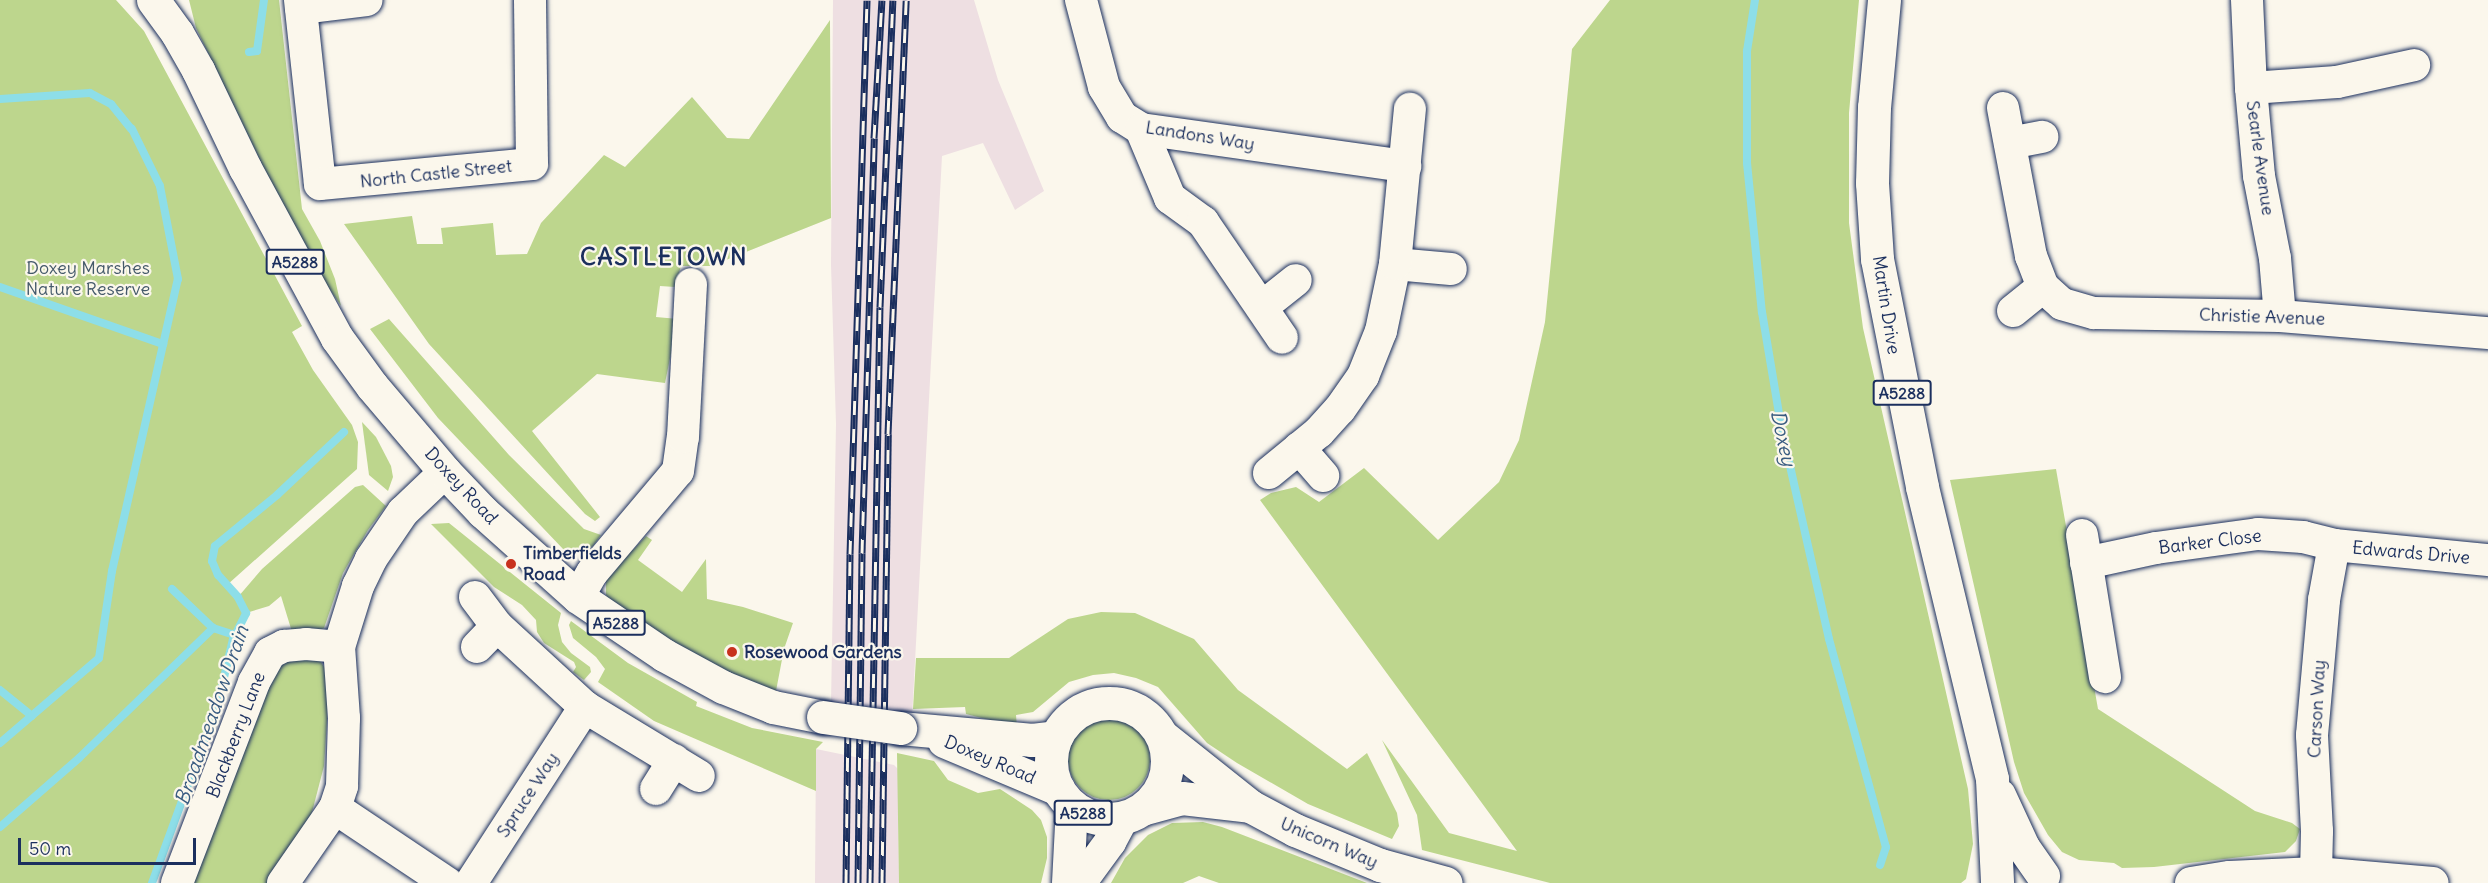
<!DOCTYPE html>
<html>
<head>
<meta charset="utf-8">
<style>
	body { margin:0 }
	#map { position:relative; width:2488px; height:883px; overflow:hidden; background:#fbf7ec; font-family:Delius,sans-serif }
	div>[style] { position:absolute }
	[style*='--x'] { left:calc(var(--x)*1px); top:calc(var(--y)*1px); width:calc(var(--w)*1px); rotate:calc(var(--a)*1deg) }
	.built>* { inset:0; background:#eedfe2 }
	.green>* { inset:0; background:#bdd68d }
	.round { border-radius:50% }
	.stream>* { height:8px; margin:-4px; padding:0 4px; transform-origin:4px; border-radius:4px; background:#8ddee8 }
	.roads { filter:drop-shadow(0 0 2px #1b2f5e) drop-shadow(0 0 2px #1b2f5e) }
	.minor>* { height:32px; margin:-16px; padding:0 16px; transform-origin:16px; border-radius:16px; background:#fbf7ec }
	.major>* { height:33px; margin:-16.5px; padding:0 16.5px; transform-origin:16.5px; border-radius:16.5px; background:#fbf7ec }
	.major>.ring { margin:-16.5px; padding:0; box-sizing:content-box; background:none; border:33px solid #fbf7ec; border-radius:50% }
	.rail>* { height:7px; margin-top:-3.5px; transform-origin:0; background:repeating-linear-gradient(90deg,#fbf7ec 0 14px,#1b2f5e 0 28px); box-sizing:border-box; border-block:2px solid #1b2f5e }
	.bridges { filter:drop-shadow(0 0 2px #1b2f5e) drop-shadow(0 0 2px #1b2f5e) }
	.major-bridge>* { height:33px; margin:-16.5px; padding:0 16.5px; transform-origin:16.5px; border-radius:16.5px; background:#fbf7ec }
	.dots>* { width:16px; height:16px; translate:-50% -50%; box-sizing:border-box; border:3px solid #fbf7ec; border-radius:50% }
	span { translate:-50% -50%; white-space:nowrap; text-align:center; line-height:1.15; -webkit-text-stroke:4.5px #fbf7ec; paint-order:stroke }
	.shield-label span { padding:2px 4px; background:#fbf7ec; border:2px solid; border-radius:4px; -webkit-text-stroke-width:0 }
	.shield-label { font-size:16px; color:#1b2f5e; font-weight:700 }
	.street-label { font-size:18px; color:#1b2f5e }
	.park-label { font-size:18px; color:#44596a }
	.poi-label { font-size:18px; color:#1b2f5e; font-weight:700 }
	.left { translate:0 -50%; text-align:left }
	.water-label { font-size:20px; color:#385b80; font-style:italic }
	.district-label { font-size:24px; color:#1b2f5e; font-weight:700; letter-spacing:1.5px }
	.scale { position:absolute; left:18px; top:838px; width:178px; height:27px; box-sizing:border-box; border:3px solid #1b2f5e; border-top:0; padding-left:8px; font-size:18px; line-height:21px; white-space:nowrap; color:#1b2f5e; -webkit-text-stroke:4px #fbf7ec; paint-order:stroke }
</style>
</head>
<body>
<div id="map">
	<div class="built">
		<div style="clip-path:polygon(833px 0,974px 0,998px 80px,1044px 191px,1015px 210px,983px 143px,942px 156px,912px 718px,831px 703px,836px 424px,831px 265px)"></div>
		<div style="clip-path:polygon(816px 749px,894px 765px,898px 769px,899px 883px,815px 883px)"></div>
	</div>
	<div class="green">
		<div style="clip-path:polygon(0 0,116px 0,144px 31px,302px 326px,292px 332px,313px 370px,352px 425px,358px 442px,357px 469px,227px 585px,238px 597px,262px 569px,355px 487px,363px 485px,386px 506px,368px 530px,343px 573px,324px 628px,308px 636px,292px 632px,281px 596px,269px 606px,246px 613px,233px 639px,218px 703px,152px 883px,0 883px)"></div>
		<div style="clip-path:polygon(189px 0,279px 0,302px 209px,320px 241px,335px 279px,341px 306px,304px 251px,196px 28px)"></div>
		<div style="clip-path:polygon(1610px 0,1859px 0,1849px 113px,1849px 223px,1863px 328px,1968px 789px,1973px 844px,1966px 879px,1961px 883px,1550px 883px,1422px 850px,1417px 815px,1382px 740px,1449px 833px,1517px 851px,1260px 500px,1271px 493px,1296px 487px,1319px 502px,1364px 468px,1438px 540px,1499px 482px,1519px 440px,1545px 322px,1572px 49px)"></div>
		<div style="clip-path:polygon(830px 20px,831px 218px,711px 266px,681px 266px,675px 287px,660px 286px,656px 317px,678px 319px,665px 383px,597px 374px,532px 431px,600px 517px,595px 521px,585px 514px,429px 344px,344px 224px,412px 216px,417px 244px,443px 244px,441px 228px,493px 223px,496px 255px,527px 254px,541px 223px,604px 155px,625px 167px,692px 97px,727px 138px,749px 139px)"></div>
		<div style="clip-path:polygon(389px 319px,509px 455px,584px 529px,601px 535px,593px 546px,580px 553px,564px 550px,438px 418px,370px 329px)"></div>
		<div style="clip-path:polygon(362px 422px,376px 437px,391px 466px,393px 477px,388px 491px,369px 475px)"></div>
		<div style="clip-path:polygon(2056px 469px,2098px 709px,2255px 811px,2292px 823px,2300px 829px,2296px 841px,2285px 852px,2154px 867px,2122px 868px,2114px 863px,2079px 860px,2062px 852px,2048px 835px,2024px 793px,2014px 762px,1950px 480px)"></div>
		<div style="clip-path:polygon(449px 523px,561px 613px,558px 625px,562px 642px,571px 653px,590px 667px,591px 672px,584px 680px,573px 672px,576px 667px,574px 662px,544px 643px,537px 632px,536px 620px,522px 605px,494px 587px,431px 524px)"></div>
		<div style="clip-path:polygon(646px 536px,652px 540px,638px 560px,682px 592px,706px 559px,707px 599px,743px 607px,793px 623px,784px 649px,776px 691px,703px 663px,615px 608px,606px 595px,606px 575px,627px 545px,633px 550px)"></div>
		<div style="clip-path:polygon(1101px 612px,1135px 613px,1194px 639px,1238px 690px,1347px 769px,1367px 753px,1397px 813px,1399px 826px,1392px 839px,1308px 804px,1237px 763px,1207px 743px,1158px 687px,1136px 678px,1114px 673px,1093px 675px,1069px 682px,1033px 712px,1016px 715px,1017px 727px,966px 714px,965px 707px,913px 709px,916px 658px,1009px 658px,1068px 619px)"></div>
		<div style="clip-path:polygon(571px 621px,628px 663px,697px 702px,696px 706px,752px 728px,823px 742px,816px 749px,816px 791px,654px 721px,598px 682px,605px 669px,596px 657px,573px 638px,569px 625px)"></div>
		<div style="clip-path:polygon(316px 655px,327px 671px,328px 705px,324px 766px,311px 816px,267px 883px,188px 883px,264px 690px,283px 657px)"></div>
		<div class="round" style="left:1068px;top:718px;width:82px;height:82px"></div>
		<div style="clip-path:polygon(897px 753px,934px 761px,948px 780px,978px 793px,1000px 789px,1032px 810px,1041px 820px,1047px 837px,1047px 858px,1041px 883px,899px 883px)"></div>
		<div style="clip-path:polygon(1203px 822px,1222px 827px,1367px 883px,1219px 883px,1199px 876px,1183px 883px,1111px 883px,1125px 858px,1148px 835px,1172px 823px)"></div>
	</div>
	<div class="stream">
		<div style="--x:1755;--y:0;--w:52;--a:98.9"></div>
		<div style="--x:1747;--y:51;--w:112;--a:90"></div>
		<div style="--x:1747;--y:163;--w:150;--a:84.3"></div>
		<div style="--x:1762;--y:312;--w:116;--a:80.5"></div>
		<div style="--x:1781;--y:426;--w:218;--a:77.3"></div>
		<div style="--x:1829;--y:639;--w:216;--a:74.7"></div>
		<div style="--x:1886;--y:847;--w:19;--a:108"></div>
		<div style="--x:249;--y:52;--w:8;--a:-7"></div>
		<div style="--x:257;--y:51;--w:51;--a:-82.2"></div>
		<div style="--x:0;--y:99;--w:90;--a:-3.8"></div>
		<div style="--x:90;--y:93;--w:24;--a:28"></div>
		<div style="--x:111;--y:104;--w:32;--a:51"></div>
		<div style="--x:0;--y:287;--w:173;--a:19.3"></div>
		<div style="--x:172;--y:589;--w:57;--a:43.6"></div>
		<div style="--x:0;--y:690;--w:41;--a:39.1"></div>
		<div style="--x:0;--y:743;--w:130;--a:-40.6"></div>
		<div style="--x:99;--y:658;--w:88;--a:-81.5"></div>
		<div style="--x:112;--y:571;--w:299;--a:-77.3"></div>
		<div style="--x:178;--y:279;--w:95;--a:-101"></div>
		<div style="--x:160;--y:186;--w:64;--a:-116.2"></div>
		<div style="--x:0;--y:827;--w:105;--a:-41.1"></div>
		<div style="--x:79;--y:758;--w:187;--a:-44.1"></div>
		<div style="--x:213;--y:628;--w:23;--a:18"></div>
		<div style="--x:152;--y:883;--w:192;--a:-69.9"></div>
		<div style="--x:218;--y:703;--w:66;--a:-76.8"></div>
		<div style="--x:233;--y:639;--w:29;--a:-63"></div>
		<div style="--x:246;--y:613;--w:18;--a:-117"></div>
		<div style="--x:238;--y:597;--w:30;--a:-132"></div>
		<div style="--x:218;--y:575;--w:15;--a:-113"></div>
		<div style="--x:212;--y:561;--w:15;--a:-79"></div>
		<div style="--x:215;--y:546;--w:80;--a:-39.4"></div>
		<div style="--x:277;--y:495;--w:92;--a:-43.2"></div>
	</div>
	<div class="roads">
		<div class="minor">
			<div style="--x:300;--y:0;--w:185;--a:83.8"></div>
			<div style="--x:320;--y:184;--w:213;--a:-5.4"></div>
			<div style="--x:532;--y:164;--w:164;--a:-90.7"></div>
			<div style="--x:1081;--y:0;--w:90;--a:75.2"></div>
			<div style="--x:1104;--y:87;--w:35;--a:59"></div>
			<div style="--x:1122;--y:117;--w:22;--a:32"></div>
			<div style="--x:1141;--y:129;--w:267;--a:8"></div>
			<div style="--x:2247;--y:0;--w:88;--a:87.4"></div>
			<div style="--x:2251;--y:88;--w:88;--a:84.8"></div>
			<div style="--x:2259;--y:176;--w:84;--a:79"></div>
			<div style="--x:2275;--y:258;--w:58;--a:85.1"></div>
			<div style="--x:301;--y:8;--w:66;--a:-6.9"></div>
			<div style="--x:2251;--y:88;--w:86;--a:-4"></div>
			<div style="--x:2337;--y:82;--w:79;--a:-12.4"></div>
			<div style="--x:2003;--y:108;--w:151;--a:79.3"></div>
			<div style="--x:2031;--y:256;--w:33;--a:69"></div>
			<div style="--x:2043;--y:287;--w:25;--a:42"></div>
			<div style="--x:2062;--y:304;--w:33;--a:16"></div>
			<div style="--x:2094;--y:313;--w:186;--a:0.9"></div>
			<div style="--x:2280;--y:316;--w:209;--a:4.7"></div>
			<div style="--x:1141;--y:129;--w:75;--a:67.2"></div>
			<div style="--x:1170;--y:198;--w:41;--a:36"></div>
			<div style="--x:1203;--y:222;--w:140;--a:55.7"></div>
			<div style="--x:2010;--y:143;--w:33;--a:-11"></div>
			<div style="--x:1395;--y:264;--w:56;--a:5.1"></div>
			<div style="--x:1262;--y:307;--w:43;--a:-38.5"></div>
			<div style="--x:2013;--y:311;--w:38;--a:-39"></div>
			<div style="--x:1299;--y:448;--w:37;--a:49"></div>
			<div style="--x:1269;--y:473;--w:65;--a:-39.4"></div>
			<div style="--x:1319;--y:432;--w:31;--a:-48"></div>
			<div style="--x:1340;--y:409;--w:40;--a:-55.1"></div>
			<div style="--x:1363;--y:376;--w:48;--a:-68.2"></div>
			<div style="--x:1381;--y:331;--w:68;--a:-78.2"></div>
			<div style="--x:1395;--y:264;--w:156;--a:-84.5"></div>
			<div style="--x:2082;--y:535;--w:144;--a:80.8"></div>
			<div style="--x:2086;--y:563;--w:72;--a:-12.1"></div>
			<div style="--x:2156;--y:548;--w:103;--a:-7.8"></div>
			<div style="--x:2258;--y:534;--w:45;--a:3.8"></div>
			<div style="--x:2303;--y:537;--w:32;--a:14"></div>
			<div style="--x:2334;--y:545;--w:155;--a:5.6"></div>
			<div style="--x:475;--y:597;--w:36;--a:53"></div>
			<div style="--x:497;--y:626;--w:120;--a:42.6"></div>
			<div style="--x:578;--y:597;--w:28;--a:-60"></div>
			<div style="--x:592;--y:573;--w:133;--a:-49.9"></div>
			<div style="--x:678;--y:471;--w:34;--a:-82"></div>
			<div style="--x:683;--y:437;--w:153;--a:-87"></div>
			<div style="--x:477;--y:647;--w:29;--a:-46"></div>
			<div style="--x:656;--y:789;--w:34;--a:-58"></div>
			<div style="--x:335;--y:808;--w:135;--a:33.8"></div>
			<div style="--x:2316;--y:873;--w:42;--a:-88.6"></div>
			<div style="--x:2317;--y:831;--w:96;--a:-93"></div>
			<div style="--x:2312;--y:735;--w:136;--a:-84.9"></div>
			<div style="--x:2324;--y:600;--w:56;--a:-79.7"></div>
			<div style="--x:177;--y:883;--w:215;--a:-69"></div>
			<div style="--x:254;--y:682;--w:33;--a:-61"></div>
			<div style="--x:270;--y:653;--w:16;--a:-27"></div>
			<div style="--x:284;--y:646;--w:22;--a:-5"></div>
			<div style="--x:306;--y:644;--w:33;--a:5"></div>
			<div style="--x:283;--y:883;--w:91;--a:-55.3"></div>
			<div style="--x:335;--y:808;--w:23;--a:-72"></div>
			<div style="--x:342;--y:786;--w:68;--a:-88.3"></div>
			<div style="--x:344;--y:718;--w:71;--a:-94"></div>
			<div style="--x:339;--y:647;--w:64;--a:-72.7"></div>
			<div style="--x:358;--y:586;--w:30;--a:-64"></div>
			<div style="--x:371;--y:559;--w:57;--a:-55.8"></div>
			<div style="--x:403;--y:512;--w:58;--a:-43.6"></div>
			<div style="--x:471;--y:883;--w:210;--a:-57.1"></div>
			<div style="--x:585;--y:707;--w:133;--a:31.2"></div>
			<div style="--x:1068;--y:883;--w:76;--a:-87"></div>
			<div style="--x:1080;--y:883;--w:51;--a:-53.8"></div>
			<div style="--x:1110;--y:842;--w:27;--a:-62"></div>
			<div style="--x:2191;--y:883;--w:39;--a:-9"></div>
			<div style="--x:2230;--y:877;--w:86;--a:-2.7"></div>
			<div style="--x:2316;--y:873;--w:117;--a:4.9"></div>
		</div>
		<div class="major">
			<div style="--x:153;--y:0;--w:41;--a:54"></div>
			<div style="--x:177;--y:33;--w:43;--a:60.4"></div>
			<div style="--x:198;--y:70;--w:109;--a:64.4"></div>
			<div style="--x:245;--y:168;--w:193;--a:61.6"></div>
			<div style="--x:337;--y:338;--w:59;--a:53.9"></div>
			<div style="--x:372;--y:386;--w:113;--a:49.7"></div>
			<div style="--x:445;--y:472;--w:55;--a:46.5"></div>
			<div style="--x:483;--y:512;--w:127;--a:41.8"></div>
			<div style="--x:578;--y:597;--w:104;--a:34"></div>
			<div style="--x:664;--y:655;--w:67;--a:28.5"></div>
			<div style="--x:723;--y:687;--w:54;--a:21.8"></div>
			<div style="--x:773;--y:707;--w:51;--a:11.3"></div>
			<div style="--x:1884;--y:0;--w:107;--a:95.3"></div>
			<div style="--x:1874;--y:107;--w:76;--a:91.5"></div>
			<div style="--x:1872;--y:183;--w:76;--a:86.2"></div>
			<div style="--x:1877;--y:259;--w:232;--a:78.8"></div>
			<div style="--x:1922;--y:487;--w:300;--a:76.5"></div>
			<div style="--x:1992;--y:779;--w:104;--a:87.2"></div>
			<div class="ring" style="left:1051px;top:703px;width:83px;height:83px"></div>
			<div style="--x:900;--y:728;--w:133;--a:5.2"></div>
			<div style="--x:1032;--y:740;--w:24;--a:-7"></div>
			<div style="--x:1162;--y:736;--w:112;--a:38.5"></div>
			<div style="--x:1250;--y:806;--w:51;--a:28.1"></div>
			<div style="--x:1295;--y:830;--w:92;--a:22.4"></div>
			<div style="--x:1380;--y:865;--w:68;--a:15.3"></div>
			<div style="--x:944;--y:741;--w:124;--a:22.8"></div>
			<div style="--x:1999;--y:795;--w:57;--a:65.2"></div>
			<div style="--x:2023;--y:847;--w:35;--a:55"></div>
			<div style="--x:1145;--y:808;--w:38;--a:-15"></div>
			<div style="--x:1182;--y:798;--w:68;--a:6.7"></div>
		</div>
	</div>
	<div class="rail">
		<div style="--x:846;--y:883;--w:329;--a:-89.3"></div>
		<div style="--x:850;--y:554;--w:554;--a:-88.24"></div>
		<div style="--x:858;--y:883;--w:330;--a:-89.3"></div>
		<div style="--x:862;--y:553;--w:415;--a:-88.3"></div>
		<div style="--x:874;--y:138;--w:138;--a:-86.7"></div>
		<div style="--x:870;--y:883;--w:576;--a:-89.01"></div>
		<div style="--x:880;--y:307;--w:307;--a:-87.6"></div>
		<div style="--x:882;--y:883;--w:449;--a:-89.2"></div>
		<div style="--x:888;--y:434;--w:434;--a:-87.6"></div>
	</div>
	<div class="bridges">
		<div class="major-bridge">
			<div style="--x:823;--y:717;--w:78;--a:8.1"></div>
		</div>
	</div>
	<div class="dots">
		<div style="left:511px;top:564px;background:#c8321e"></div>
		<div style="left:732px;top:652px;background:#c8321e"></div>
	</div>
	<div class="shield-label">
		<span style="left:295px;top:262px">A5288</span>
		<span style="left:1902px;top:393px">A5288</span>
		<span style="left:616px;top:623px">A5288</span>
		<span style="left:1083px;top:813px">A5288</span>
	</div>
	<div class="street-label">
		<span style="left:1200px;top:136px;rotate:9deg">Landons Way</span>
		<span style="left:2260px;top:158px;rotate:82deg">Searle Avenue</span>
		<span style="left:436px;top:174px;rotate:-6deg">North Castle Street</span>
		<span style="left:1886px;top:305px;rotate:81deg">Martin Drive</span>
		<span style="left:2262px;top:317px;rotate:2deg">Christie Avenue</span>
		<span style="left:461px;top:486px;rotate:47deg">Doxey Road</span>
		<span style="left:2210px;top:542px;rotate:-7deg">Barker Close</span>
		<span style="left:2411px;top:553px;rotate:5deg">Edwards Drive</span>
		<span style="left:2317px;top:709px;rotate:-87deg">Carson Way</span>
		<span style="left:236px;top:735px;rotate:-69deg">Blackberry Lane</span>
		<span style="left:990px;top:760px;rotate:23deg">Doxey Road</span>
		<span style="left:528px;top:795px;rotate:-57deg">Spruce Way</span>
		<span style="left:1329px;top:843px;rotate:23deg">Unicorn Way</span>
	</div>
	<div class="park-label">
		<span style="left:88px;top:279px">Doxey Marshes<br>Nature Reserve</span>
	</div>
	<div class="poi-label">
		<span class="left" style="left:523px;top:564px">Timberfields<br>Road</span>
		<span class="left" style="left:744px;top:652px">Rosewood Gardens</span>
	</div>
	<div class="water-label">
		<span style="left:1784px;top:438px;rotate:78deg">Doxey</span>
		<span style="left:211px;top:715px;rotate:-71deg">Broadmeadow Drain</span>
	</div>
	<div class="district-label">
		<span style="left:664px;top:257px">CASTLETOWN</span>
	</div>
	<div class="scale">50 m</div>
</div>
</body>
</html>
